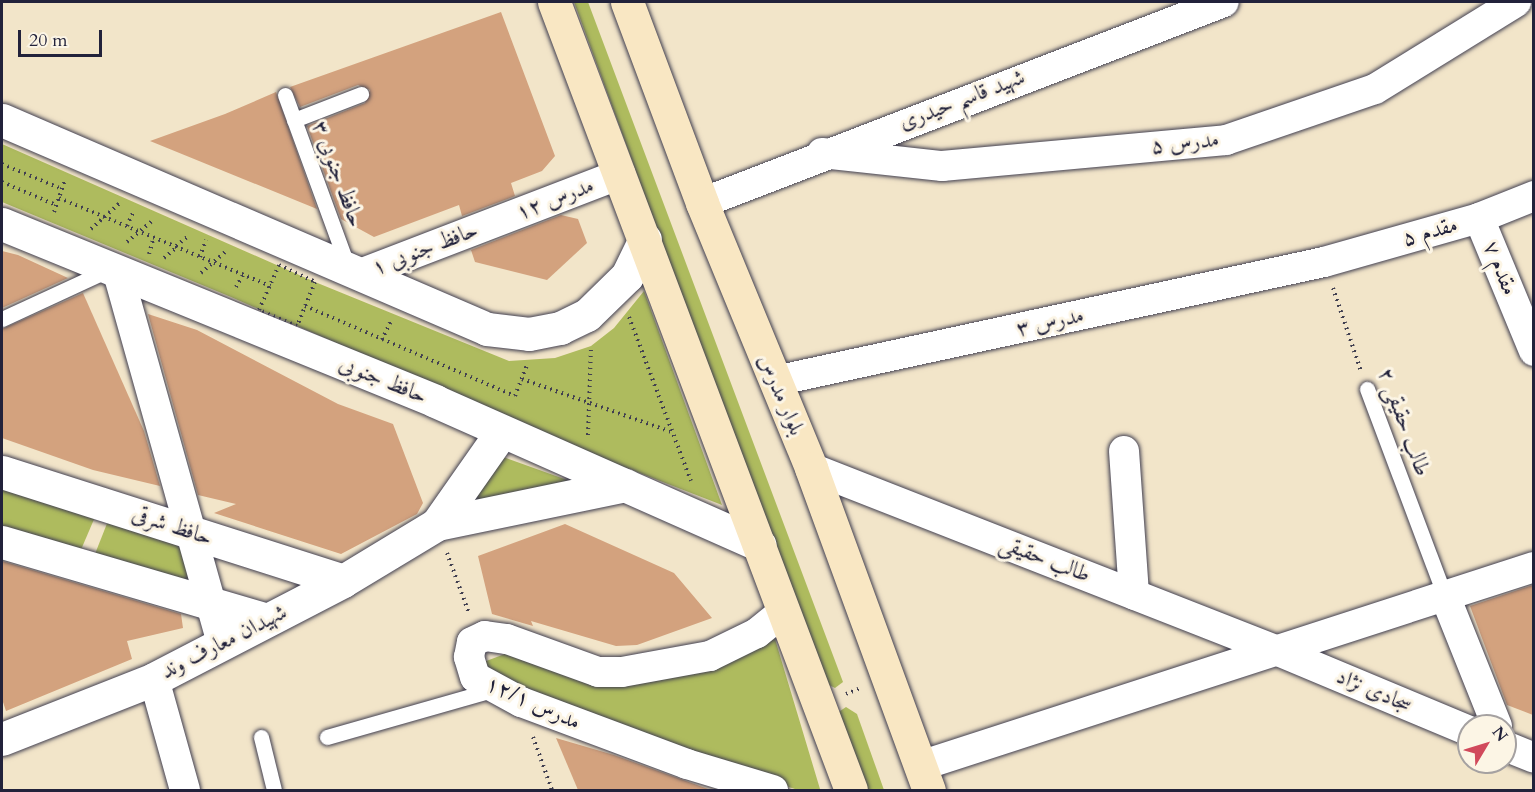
<!DOCTYPE html>
<html>
<head>
<meta charset="utf-8">
<style>
	body { margin:0 }
	#map { position:relative; width:1535px; height:792px; overflow:hidden; background:#f2e5c9; font-family:Cardo,Amiri,serif }
	div>[style] { position:absolute }
	[style*='--x'] { left:calc(var(--x)*1px); top:calc(var(--y)*1px); width:calc(var(--w)*1px); rotate:calc(var(--a)*1deg) }
	.green>* { inset:0; background:#aebb5e }
	.building>* { inset:0; background:#d3a27e }
	.path>* { height:4px; margin-top:-2px; transform-origin:0; background:repeating-linear-gradient(90deg,#413f50 0 1.5px,transparent 0 6px) }
	.roads { filter:drop-shadow(0 0 2px #413f50) drop-shadow(0 0 2px #413f50) }
	.service>* { height:15px; margin:-7.5px; padding:0 7.5px; transform-origin:7.5px; border-radius:7.5px; background:#fff }
	.minor>* { height:30px; margin:-15px; padding:0 15px; transform-origin:15px; border-radius:15px; background:#fff }
	.tertiary>* { height:33px; margin:-16.5px; padding:0 16.5px; transform-origin:16.5px; border-radius:16.5px; background:#fff }
	.secondary>* { height:33px; margin:-16.5px; padding:0 16.5px; transform-origin:16.5px; border-radius:16.5px; background:#f9e7c3 }
	span { translate:-50% -50%; white-space:nowrap; text-align:center; line-height:1.15; -webkit-text-stroke:6px #fcf5e5; paint-order:stroke }
	.street-label { font-size:22px; color:#22223b }
	.frame { position:absolute; inset:0; border:3px solid #22223b; pointer-events:none }
	.north { position:absolute; left:1457px; top:714px; width:60px; height:60px; box-sizing:border-box; background:#fcf5e5; border:2px solid #a5a1a1; border-radius:50%; rotate:52deg; font-size:16px; font-weight:700; line-height:24px; text-align:center; color:#22223b }
	.north::after { content:''; display:block; margin:auto; width:21px; height:27px; background:#d1495b; clip-path:polygon(50% 0,100% 100%,50% 72%,0 100%) }
	.scale { position:absolute; left:18px; top:30px; width:84px; height:27px; box-sizing:border-box; border:3px solid #22223b; border-top:0; padding-left:8px; font-size:18px; line-height:21px; white-space:nowrap; color:#22223b; -webkit-text-stroke:4px #fcf5e5; paint-order:stroke }
</style>
</head>
<body>
<div id="map">
	<div class="green">
		<div style="clip-path:polygon(574px 2px,588px 2px,843px 682px,835px 688px,823px 682px)"></div>
		<div style="clip-path:polygon(2px 144px,315px 282px,509px 361px,555px 358px,591px 346px,614px 328px,644px 291px,722px 505px,588px 453px,231px 297px,2px 202px)"></div>
		<div style="clip-path:polygon(495px 454px,581px 485px,472px 506px,468px 491px)"></div>
		<div style="clip-path:polygon(2px 489px,95px 517px,80px 552px,2px 528px)"></div>
		<div style="clip-path:polygon(108px 521px,177px 545px,188px 558px,198px 593px,93px 559px)"></div>
		<div style="clip-path:polygon(775px 639px,820px 789px,798px 790px,743px 772px,506px 685px,481px 663px,510px 652px,549px 660px,746px 651px)"></div>
		<div style="clip-path:polygon(846px 707px,857px 714px,884px 790px,863px 790px,837px 713px)"></div>
	</div>
	<div class="building">
		<div style="clip-path:polygon(501px 12px,555px 156px,542px 171px,511px 183px,515px 196px,462px 216px,459px 205px,374px 237px,341px 219px,307px 126px,365px 103px,370px 90px,358px 85px,300px 107px,290px 87px)"></div>
		<div style="clip-path:polygon(276px 92px,317px 209px,150px 141px,225px 114px)"></div>
		<div style="clip-path:polygon(561px 215px,578px 219px,587px 243px,547px 280px,475px 262px,471px 250px)"></div>
		<div style="clip-path:polygon(2px 251px,18px 255px,68px 278px,2px 308px)"></div>
		<div style="clip-path:polygon(83px 293px,144px 431px,160px 486px,93px 470px,2px 438px,2px 329px)"></div>
		<div style="clip-path:polygon(148px 314px,197px 330px,338px 404px,393px 424px,423px 503px,417px 514px,341px 554px,214px 513px,236px 504px,198px 495px)"></div>
		<div style="clip-path:polygon(565px 524px,674px 573px,712px 618px,637px 645px,616px 646px,531px 621px,533px 626px,492px 614px,478px 556px)"></div>
		<div style="clip-path:polygon(2px 561px,181px 614px,183px 628px,127px 641px,132px 659px,6px 711px,2px 699px)"></div>
		<div style="clip-path:polygon(1533px 585px,1533px 715px,1507px 705px,1470px 606px)"></div>
		<div style="clip-path:polygon(556px 738px,614px 755px,711px 790px,578px 790px)"></div>
	</div>
	<div class="path">
		<div style="--x:2;--y:164;--w:65;--a:22.6"></div>
		<div style="--x:2;--y:182;--w:59;--a:23.1"></div>
		<div style="--x:59;--y:198;--w:229;--a:22.6"></div>
		<div style="--x:54;--y:212;--w:34;--a:-71"></div>
		<div style="--x:127;--y:226;--w:17;--a:-66"></div>
		<div style="--x:91;--y:229;--w:38;--a:-42"></div>
		<div style="--x:127;--y:242;--w:35;--a:-40"></div>
		<div style="--x:176;--y:246;--w:14;--a:-39"></div>
		<div style="--x:149;--y:254;--w:18;--a:-74"></div>
		<div style="--x:200;--y:257;--w:18;--a:-71"></div>
		<div style="--x:164;--y:258;--w:17;--a:-40"></div>
		<div style="--x:279;--y:265;--w:40;--a:25"></div>
		<div style="--x:315;--y:282;--w:48;--a:112.2"></div>
		<div style="--x:297;--y:326;--w:41;--a:-157.2"></div>
		<div style="--x:259;--y:310;--w:49;--a:-66"></div>
		<div style="--x:201;--y:273;--w:35;--a:-41"></div>
		<div style="--x:236;--y:287;--w:14;--a:-60"></div>
		<div style="--x:1333;--y:288;--w:88;--a:71.4"></div>
		<div style="--x:305;--y:306;--w:228;--a:23.2"></div>
		<div style="--x:629;--y:317;--w:175;--a:69.3"></div>
		<div style="--x:382;--y:340;--w:23;--a:-65"></div>
		<div style="--x:522;--y:379;--w:159;--a:19.5"></div>
		<div style="--x:515;--y:396;--w:34;--a:-69"></div>
		<div style="--x:588;--y:435;--w:88;--a:-88"></div>
		<div style="--x:447;--y:553;--w:64;--a:69.9"></div>
		<div style="--x:846;--y:694;--w:16;--a:-22"></div>
		<div style="--x:533;--y:737;--w:56;--a:70.3"></div>
	</div>
	<div class="roads">
		<div class="service">
			<div style="--x:285;--y:95;--w:183;--a:69.9"></div>
			<div style="--x:294;--y:120;--w:72;--a:-21.2"></div>
			<div style="--x:2;--y:319;--w:117;--a:-24.8"></div>
			<div style="--x:1367;--y:389;--w:221;--a:69.4"></div>
			<div style="--x:261;--y:737;--w:55;--a:76.2"></div>
			<div style="--x:327;--y:737;--w:175;--a:-15.9"></div>
		</div>
		<div class="minor">
			<div style="--x:822;--y:153;--w:121;--a:6.2"></div>
			<div style="--x:942;--y:166;--w:285;--a:-5.2"></div>
			<div style="--x:1226;--y:140;--w:157;--a:-18.9"></div>
			<div style="--x:1375;--y:89;--w:166;--a:-31.7"></div>
			<div style="--x:702;--y:203;--w:559;--a:-21.06"></div>
			<div style="--x:1479;--y:218;--w:144;--a:67.5"></div>
			<div style="--x:118;--y:273;--w:384;--a:74.3"></div>
			<div style="--x:360;--y:274;--w:279;--a:-21"></div>
			<div style="--x:775;--y:381;--w:562;--a:-12.23"></div>
			<div style="--x:1324;--y:262;--w:161;--a:-15.8"></div>
			<div style="--x:1479;--y:218;--w:59;--a:-21.8"></div>
			<div style="--x:1124;--y:451;--w:144;--a:86"></div>
			<div style="--x:811;--y:468;--w:502;--a:21.4"></div>
			<div style="--x:1278;--y:651;--w:207;--a:22.7"></div>
			<div style="--x:1445;--y:596;--w:140;--a:68.2"></div>
			<div style="--x:154;--y:679;--w:115;--a:74.4"></div>
			<div style="--x:1505;--y:746;--w:31;--a:22"></div>
			<div style="--x:920;--y:766;--w:645;--a:-17.96"></div>
			<div style="--x:773;--y:790;--w:90;--a:-163.2"></div>
			<div style="--x:687;--y:764;--w:177;--a:-159.5"></div>
			<div style="--x:521;--y:702;--w:52;--a:-151.5"></div>
			<div style="--x:475;--y:677;--w:21;--a:-107"></div>
			<div style="--x:469;--y:657;--w:15;--a:-79"></div>
			<div style="--x:472;--y:642;--w:14;--a:-25"></div>
			<div style="--x:485;--y:636;--w:22;--a:8"></div>
			<div style="--x:507;--y:639;--w:97;--a:19.9"></div>
			<div style="--x:598;--y:672;--w:24;--a:0"></div>
			<div style="--x:622;--y:672;--w:89;--a:-10.3"></div>
			<div style="--x:710;--y:656;--w:52;--a:-26.1"></div>
			<div style="--x:757;--y:633;--w:35;--a:-39"></div>
		</div>
		<div class="tertiary">
			<div style="--x:2;--y:120;--w:528;--a:23.31"></div>
			<div style="--x:487;--y:329;--w:42;--a:6.8"></div>
			<div style="--x:529;--y:334;--w:32;--a:-11"></div>
			<div style="--x:560;--y:328;--w:30;--a:-26"></div>
			<div style="--x:587;--y:315;--w:56;--a:-44.3"></div>
			<div style="--x:627;--y:276;--w:41;--a:-64.1"></div>
			<div style="--x:2;--y:224;--w:468;--a:22.2"></div>
			<div style="--x:435;--y:401;--w:355;--a:23.9"></div>
			<div style="--x:2;--y:472;--w:358;--a:17.7"></div>
			<div style="--x:437;--y:524;--w:113;--a:-55"></div>
			<div style="--x:2;--y:542;--w:276;--a:16.4"></div>
			<div style="--x:2;--y:739;--w:163;--a:-21.5"></div>
			<div style="--x:154;--y:679;--w:213;--a:-27.4"></div>
			<div style="--x:343;--y:581;--w:110;--a:-31.2"></div>
			<div style="--x:437;--y:524;--w:192;--a:-11.7"></div>
		</div>
		<div class="secondary">
			<div style="--x:554;--y:2;--w:842;--a:69.35"></div>
			<div style="--x:627;--y:2;--w:215;--a:69.5"></div>
			<div style="--x:702;--y:203;--w:287;--a:67.6"></div>
			<div style="--x:811;--y:468;--w:343;--a:69.9"></div>
		</div>
	</div>
	<div class="street-label">
		<span style="left:962px;top:100px;rotate:-21deg">شهید قاسم حیدری</span>
		<span style="left:1185px;top:143px;rotate:-6deg">مدرس ۵</span>
		<span style="left:338px;top:174px;rotate:70deg">حافظ جنوبی ۳</span>
		<span style="left:555px;top:199px;rotate:-21deg">مدرس ۱۲</span>
		<span style="left:1430px;top:232px;rotate:-16deg">مقدم ۵</span>
		<span style="left:425px;top:249px;rotate:-21deg">حافظ جنوبی ۱</span>
		<span style="left:1500px;top:268px;rotate:68deg">مقدم ۷</span>
		<span style="left:1050px;top:322px;rotate:-12deg">مدرس ۳</span>
		<span style="left:383px;top:380px;rotate:22deg">حافظ جنوبی</span>
		<span style="left:781px;top:395px;rotate:67deg">بلوار مدرس</span>
		<span style="left:1404px;top:422px;rotate:70deg">طالب حقیقی ۲</span>
		<span style="left:172px;top:526px;rotate:18deg">حافظ شرقی</span>
		<span style="left:1045px;top:559px;rotate:21deg">طالب حقیقی</span>
		<span style="left:224px;top:642px;rotate:-27deg">شهیدان معارف وند</span>
		<span style="left:1374px;top:691px;rotate:23deg">سجادی نژاد</span>
		<span style="left:533px;top:703px;rotate:24deg">مدرس ۱۲/۱</span>
	</div>
	<div class="frame"></div>
	<div class="north">N</div>
	<div class="scale">20 m</div>
</div>
</body>
</html>
